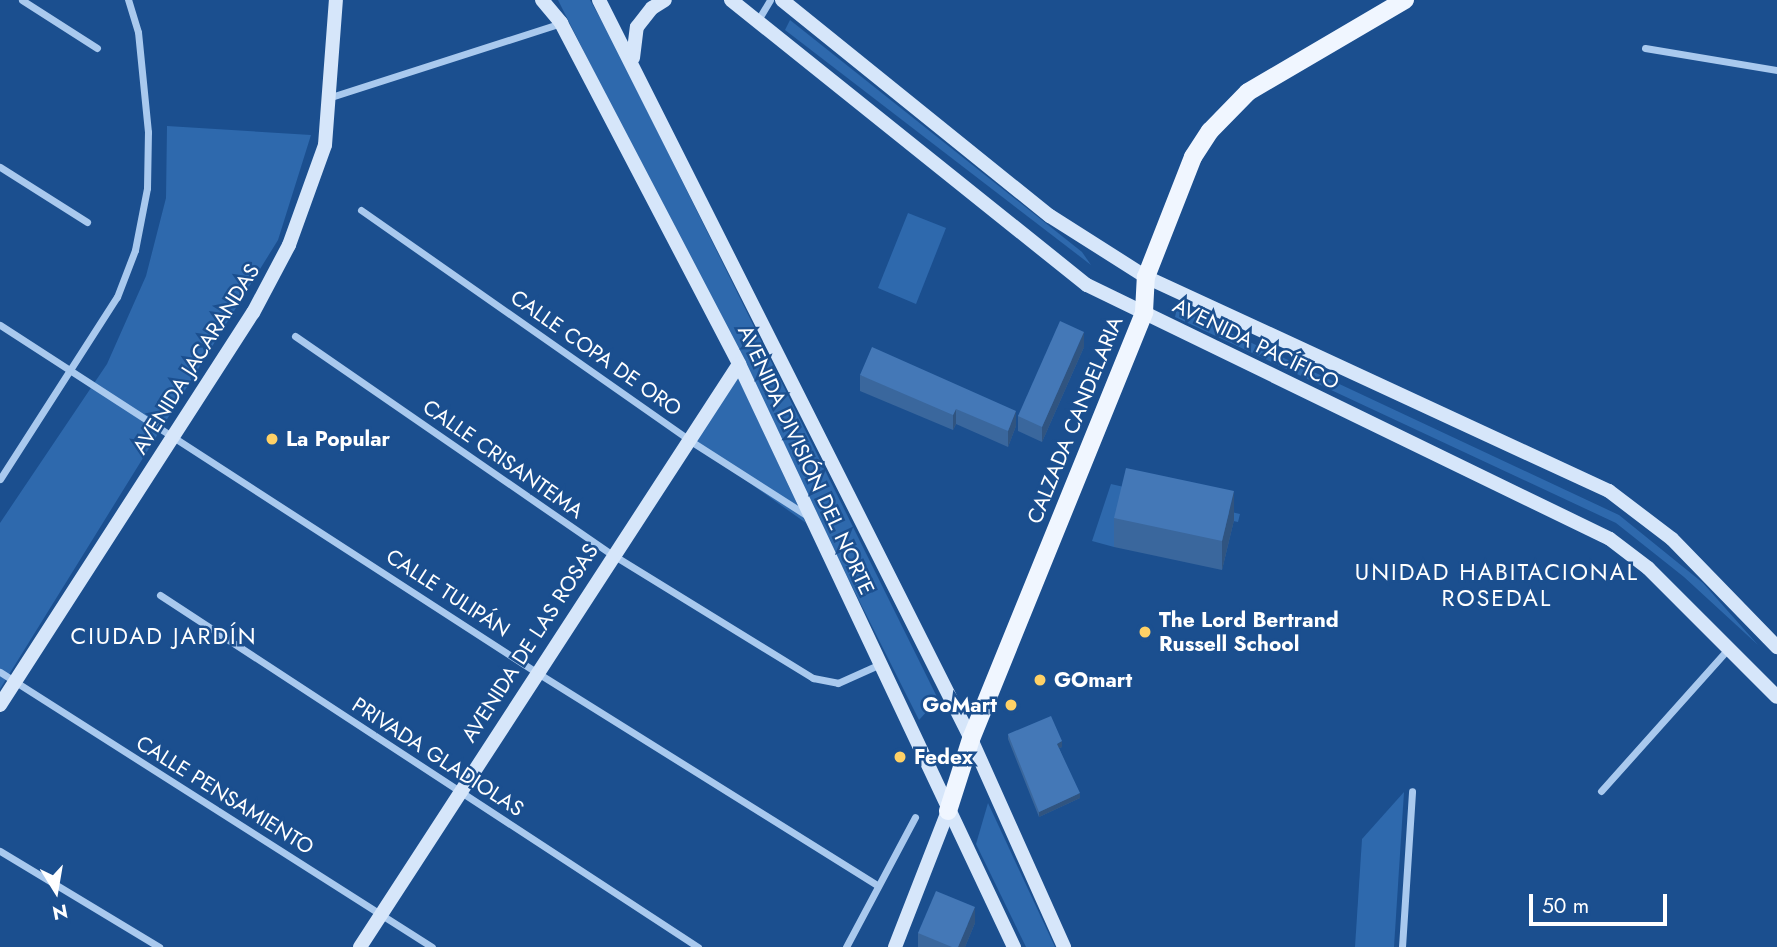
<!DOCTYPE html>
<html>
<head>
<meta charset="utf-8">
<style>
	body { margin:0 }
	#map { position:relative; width:1777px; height:947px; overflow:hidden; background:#1b4f8f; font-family:Jost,sans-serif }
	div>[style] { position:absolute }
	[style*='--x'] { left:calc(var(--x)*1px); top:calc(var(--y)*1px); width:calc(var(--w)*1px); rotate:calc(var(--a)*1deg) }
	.green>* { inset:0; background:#2e69ad }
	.street>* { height:7px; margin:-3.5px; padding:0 3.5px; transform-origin:3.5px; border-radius:3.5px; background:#a9c9ee }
	.secondary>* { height:14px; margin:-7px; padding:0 7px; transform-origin:7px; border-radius:7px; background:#d6e6fa }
	.primary>* { height:18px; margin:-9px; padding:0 9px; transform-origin:9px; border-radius:9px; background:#f0f6ff }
	.wall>* { inset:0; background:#3a679d }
	.shaded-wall>* { inset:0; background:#305480 }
	.building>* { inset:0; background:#4478b7 }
	.dots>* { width:19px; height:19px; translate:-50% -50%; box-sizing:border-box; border:4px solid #1b4f8f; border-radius:50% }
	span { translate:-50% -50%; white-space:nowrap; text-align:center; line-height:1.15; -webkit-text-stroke:5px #1b4f8f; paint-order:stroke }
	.street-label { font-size:21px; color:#fff }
	.poi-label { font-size:21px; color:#fff; font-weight:700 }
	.left { translate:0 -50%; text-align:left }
	.right { translate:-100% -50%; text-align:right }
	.neighbourhood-label { font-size:23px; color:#fff; letter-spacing:2px }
	.north { position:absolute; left:21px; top:856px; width:70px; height:70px; -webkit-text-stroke:5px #1b4f8f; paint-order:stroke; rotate:169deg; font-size:19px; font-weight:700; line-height:28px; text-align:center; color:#fff }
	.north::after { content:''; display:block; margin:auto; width:24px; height:32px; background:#fff; clip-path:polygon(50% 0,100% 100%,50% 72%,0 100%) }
	.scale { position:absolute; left:1529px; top:894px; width:138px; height:32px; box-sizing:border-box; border:4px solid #fff; border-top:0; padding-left:9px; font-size:21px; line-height:24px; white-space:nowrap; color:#fff; -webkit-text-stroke:5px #1b4f8f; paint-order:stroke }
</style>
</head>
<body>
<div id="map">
	<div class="green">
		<div style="clip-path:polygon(558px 0,590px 0,613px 41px,938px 699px,919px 720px)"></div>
		<div style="clip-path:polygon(790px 20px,1082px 252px,1091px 265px,785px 30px)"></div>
		<div style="clip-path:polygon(167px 126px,311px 135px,278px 240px,0 689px,0 523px,107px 364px,146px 276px,166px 198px)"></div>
		<div style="clip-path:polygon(908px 213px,946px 228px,916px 304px,878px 288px)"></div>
		<div style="clip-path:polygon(1177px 308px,1619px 515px,1703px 583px,1758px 645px,1684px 577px,1616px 523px,1175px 317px)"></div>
		<div style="clip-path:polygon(735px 371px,806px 523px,689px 440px)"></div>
		<div style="clip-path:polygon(1111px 484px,1240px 514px,1238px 522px,1126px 497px,1114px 547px,1092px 541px)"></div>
		<div style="clip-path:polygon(1404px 792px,1394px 947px,1355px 947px,1362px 839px)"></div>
		<div style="clip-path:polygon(988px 803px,1055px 947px,1026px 947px,976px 844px)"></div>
	</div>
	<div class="street">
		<div style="--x:22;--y:0;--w:89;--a:32.6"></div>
		<div style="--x:758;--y:20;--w:23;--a:-59"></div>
		<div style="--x:1645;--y:48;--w:134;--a:9.5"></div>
		<div style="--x:331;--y:97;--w:242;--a:-17.8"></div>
		<div style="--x:0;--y:167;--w:103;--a:32.3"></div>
		<div style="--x:361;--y:210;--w:401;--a:35"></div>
		<div style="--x:689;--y:440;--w:141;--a:32.6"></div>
		<div style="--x:0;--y:325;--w:639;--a:32.92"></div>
		<div style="--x:536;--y:672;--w:403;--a:32"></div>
		<div style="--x:295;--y:336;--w:386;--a:34.6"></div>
		<div style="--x:613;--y:555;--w:235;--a:31.6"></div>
		<div style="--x:813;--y:678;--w:25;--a:11"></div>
		<div style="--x:838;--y:683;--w:44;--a:-24.2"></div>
		<div style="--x:0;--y:479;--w:216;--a:-57.3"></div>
		<div style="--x:117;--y:297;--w:50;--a:-69"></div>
		<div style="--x:135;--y:250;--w:63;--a:-79"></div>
		<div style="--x:147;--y:188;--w:56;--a:-89"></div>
		<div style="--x:148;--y:132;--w:100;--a:-95.7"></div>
		<div style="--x:138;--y:32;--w:34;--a:-107"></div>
		<div style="--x:160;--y:595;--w:643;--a:33.2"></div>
		<div style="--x:0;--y:672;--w:512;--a:32.48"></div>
		<div style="--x:1601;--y:791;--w:192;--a:-48.2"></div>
		<div style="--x:0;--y:851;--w:186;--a:31.1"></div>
		<div style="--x:846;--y:947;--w:147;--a:-62"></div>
		<div style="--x:1402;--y:947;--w:156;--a:-86.3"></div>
	</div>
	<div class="secondary">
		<div style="--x:542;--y:0;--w:30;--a:50"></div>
		<div style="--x:561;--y:23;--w:385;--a:62.4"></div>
		<div style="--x:739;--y:364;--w:645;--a:64.75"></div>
		<div style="--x:599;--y:0;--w:827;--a:63.28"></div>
		<div style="--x:971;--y:739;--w:228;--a:65.9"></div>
		<div style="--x:731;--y:0;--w:456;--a:38.7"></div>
		<div style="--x:1087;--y:285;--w:581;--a:25.9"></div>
		<div style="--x:1610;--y:539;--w:48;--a:37.3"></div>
		<div style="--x:1648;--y:568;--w:182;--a:45"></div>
		<div style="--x:782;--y:0;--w:344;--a:38.9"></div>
		<div style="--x:1050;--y:216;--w:114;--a:32.4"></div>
		<div style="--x:1146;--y:277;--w:510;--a:24.81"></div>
		<div style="--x:1609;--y:491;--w:79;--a:37.3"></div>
		<div style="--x:1672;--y:539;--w:151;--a:45.8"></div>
		<div style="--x:633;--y:58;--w:31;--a:-83"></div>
		<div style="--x:637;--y:27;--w:24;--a:-52"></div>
		<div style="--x:652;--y:8;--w:15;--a:-32"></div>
		<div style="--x:0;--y:705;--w:467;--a:-57.2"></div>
		<div style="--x:253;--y:313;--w:77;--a:-62.1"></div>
		<div style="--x:289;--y:245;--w:106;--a:-70.2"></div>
		<div style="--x:325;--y:145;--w:145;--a:-85.7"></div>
		<div style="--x:360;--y:947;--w:695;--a:-56.97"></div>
		<div style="--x:895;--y:947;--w:146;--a:-68.7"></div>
	</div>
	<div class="primary">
		<div style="--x:948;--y:811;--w:76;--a:-72.3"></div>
		<div style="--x:971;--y:739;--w:461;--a:-67.9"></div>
		<div style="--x:1144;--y:312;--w:35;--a:-87"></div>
		<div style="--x:1146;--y:277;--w:129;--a:-68.6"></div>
		<div style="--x:1193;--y:157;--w:31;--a:-57"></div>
		<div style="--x:1210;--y:131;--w:54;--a:-45.7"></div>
		<div style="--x:1248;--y:92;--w:182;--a:-30.4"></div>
	</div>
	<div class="wall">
		<div style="clip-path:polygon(1084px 347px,1042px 442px,1018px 431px,1018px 416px)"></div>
		<div style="clip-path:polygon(860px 375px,1016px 426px,1008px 447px,956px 424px,953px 430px,860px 391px)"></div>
		<div style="clip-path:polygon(1114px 518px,1234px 520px,1222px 570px,1114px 547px)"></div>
		<div style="clip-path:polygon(1008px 734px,1062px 747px,1059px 748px,1080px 798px,1039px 817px,1008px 739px)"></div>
		<div style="clip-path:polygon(975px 923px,965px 947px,918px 947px,918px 933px)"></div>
	</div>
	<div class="shaded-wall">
		<div style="clip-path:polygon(1084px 332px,1084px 347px,1042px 442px,1042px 427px)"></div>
		<div style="clip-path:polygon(956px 409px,956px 424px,953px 430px,953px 415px)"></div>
		<div style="clip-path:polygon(1016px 411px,1016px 426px,1008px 447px,1008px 431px)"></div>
		<div style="clip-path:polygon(1234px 491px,1234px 520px,1222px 570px,1222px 541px)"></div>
		<div style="clip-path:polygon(1062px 741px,1062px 747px,1057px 749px,1057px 744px)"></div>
		<div style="clip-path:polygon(1080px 793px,1080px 798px,1039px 817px,1039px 812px)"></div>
		<div style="clip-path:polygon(975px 907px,975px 923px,965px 947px,958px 947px)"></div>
	</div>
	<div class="building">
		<div style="clip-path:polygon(1060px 321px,1084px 332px,1042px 427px,1018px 416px)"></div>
		<div style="clip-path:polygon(872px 347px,1016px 411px,1008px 431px,956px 409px,953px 415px,860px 375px)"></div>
		<div style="clip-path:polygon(1126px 468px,1234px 491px,1222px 541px,1114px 518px)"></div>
		<div style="clip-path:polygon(1051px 716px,1062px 741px,1057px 744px,1080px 793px,1039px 812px,1008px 734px)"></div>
		<div style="clip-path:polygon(936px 891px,975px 907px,958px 947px,952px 947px,918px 933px)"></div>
	</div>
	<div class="dots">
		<div style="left:272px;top:439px;background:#ffd166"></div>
		<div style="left:1145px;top:632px;background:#ffd166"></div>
		<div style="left:1040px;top:680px;background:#ffd166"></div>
		<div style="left:1011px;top:705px;background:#ffd166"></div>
		<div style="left:900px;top:757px;background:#ffd166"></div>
	</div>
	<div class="street-label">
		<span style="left:1256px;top:344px;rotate:26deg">AVENIDA PACÍFICO</span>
		<span style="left:596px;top:353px;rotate:35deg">CALLE COPA DE ORO</span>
		<span style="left:196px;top:359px;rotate:-58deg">AVENIDA JACARANDAS</span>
		<span style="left:1075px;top:420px;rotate:-68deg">CALZADA CANDELARIA</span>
		<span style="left:503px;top:459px;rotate:35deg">CALLE CRISANTEMA</span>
		<span style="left:806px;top:460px;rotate:65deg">AVENIDA DIVISIÓN DEL NORTE</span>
		<span style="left:448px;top:593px;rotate:33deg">CALLE TULIPÁN</span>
		<span style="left:530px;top:643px;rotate:-57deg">AVENIDA DE LAS ROSAS</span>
		<span style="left:438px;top:757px;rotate:33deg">PRIVADA GLADIOLAS</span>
		<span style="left:225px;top:795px;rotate:32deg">CALLE PENSAMIENTO</span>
	</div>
	<div class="poi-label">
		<span class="left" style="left:286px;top:439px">La Popular</span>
		<span class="left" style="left:1159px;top:632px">The Lord Bertrand<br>Russell School</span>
		<span class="left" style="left:1054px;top:680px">GOmart</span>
		<span class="right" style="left:997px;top:705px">GoMart</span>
		<span class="left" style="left:914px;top:757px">Fedex</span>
	</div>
	<div class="neighbourhood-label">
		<span style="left:1497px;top:585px">UNIDAD HABITACIONAL<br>ROSEDAL</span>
		<span style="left:164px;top:636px">CIUDAD JARDÍN</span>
	</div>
	<div class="north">N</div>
	<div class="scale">50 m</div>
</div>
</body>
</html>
